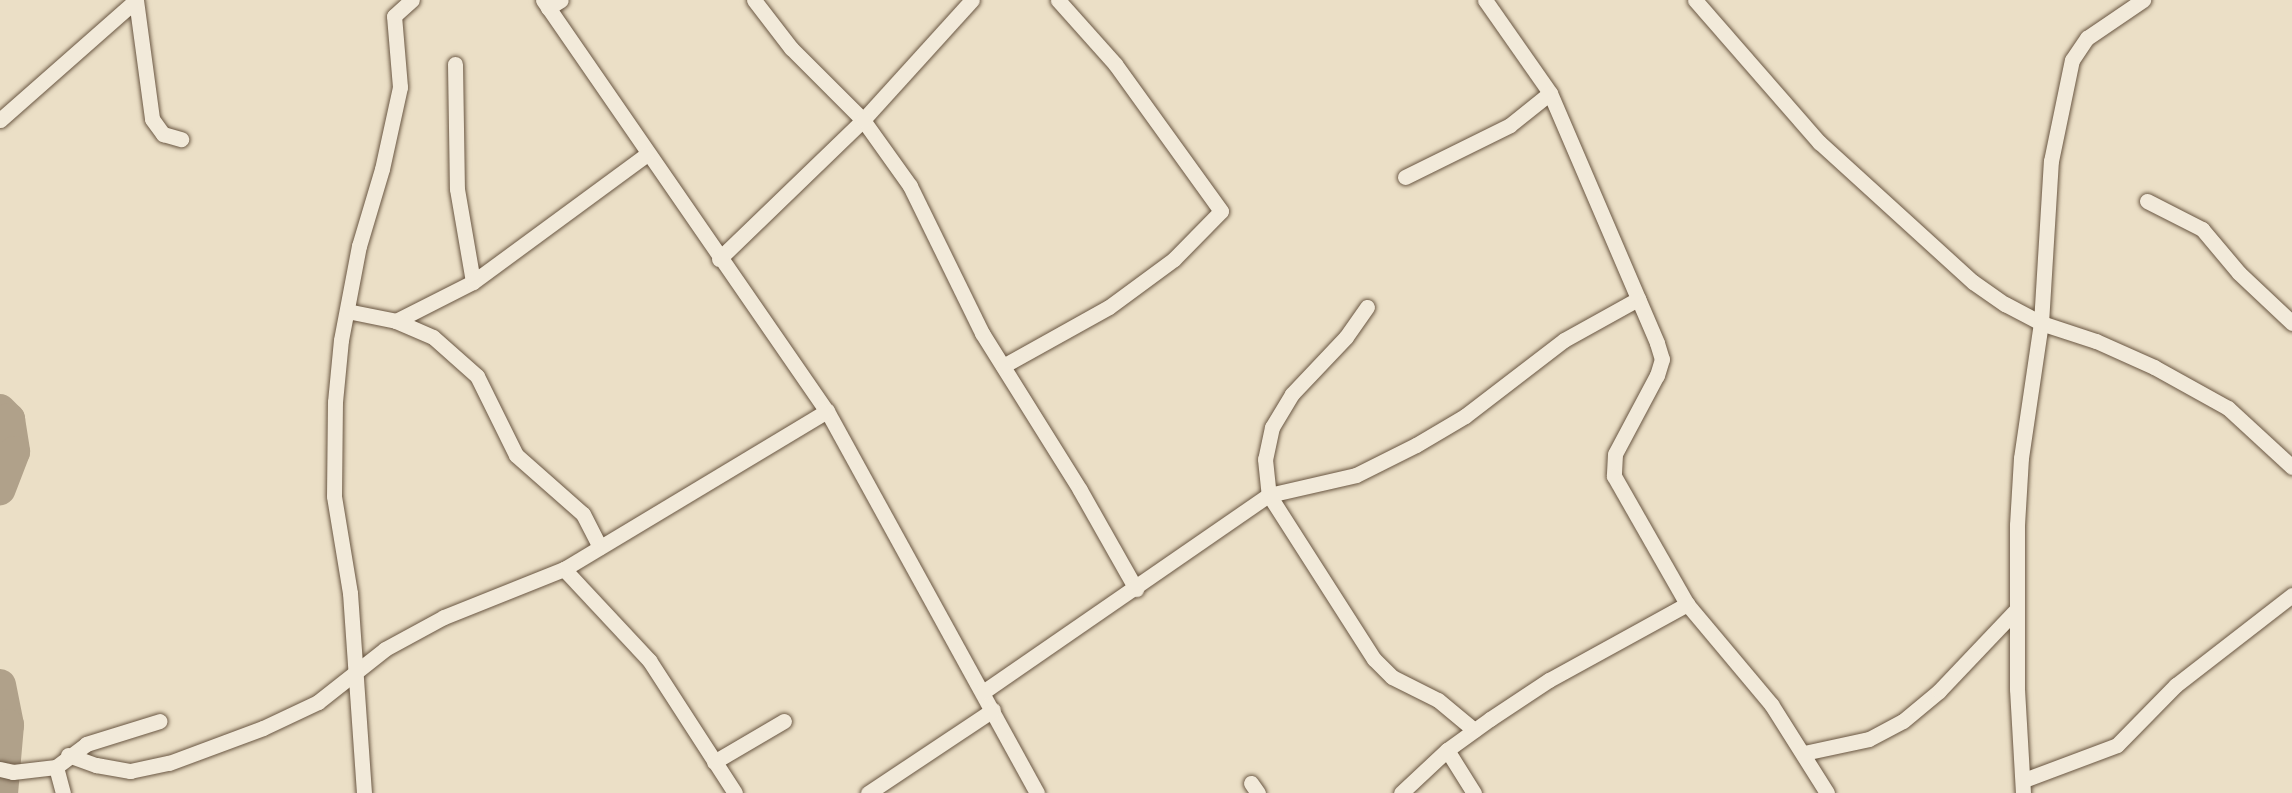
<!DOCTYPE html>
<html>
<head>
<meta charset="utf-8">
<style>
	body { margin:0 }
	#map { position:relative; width:2292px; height:793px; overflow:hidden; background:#ebdfc6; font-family:"Old Standard TT",serif }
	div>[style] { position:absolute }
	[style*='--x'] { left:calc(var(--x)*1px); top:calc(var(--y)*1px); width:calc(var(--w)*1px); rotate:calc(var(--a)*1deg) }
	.river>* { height:32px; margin:-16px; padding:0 16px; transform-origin:16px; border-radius:16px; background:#b0a18a }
	.roads { filter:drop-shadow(0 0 2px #695642) drop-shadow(0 0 2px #695642) }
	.minor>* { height:15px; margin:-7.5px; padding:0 7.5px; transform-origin:7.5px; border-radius:7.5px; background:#f2eada }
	span { translate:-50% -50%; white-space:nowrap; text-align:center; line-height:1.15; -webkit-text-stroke:5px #f2eada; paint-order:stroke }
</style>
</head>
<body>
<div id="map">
	<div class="river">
		<div style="--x:0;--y:410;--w:13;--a:45"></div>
		<div style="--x:9;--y:419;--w:33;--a:81"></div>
		<div style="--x:14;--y:452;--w:40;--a:111"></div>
		<div style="--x:0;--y:685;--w:41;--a:78.7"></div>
		<div style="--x:8;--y:725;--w:68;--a:95"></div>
	</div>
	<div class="roads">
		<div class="minor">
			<div style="--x:136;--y:0;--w:120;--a:82.3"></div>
			<div style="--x:152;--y:119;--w:19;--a:54"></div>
			<div style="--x:163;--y:134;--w:19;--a:16"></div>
			<div style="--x:543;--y:0;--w:500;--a:55.4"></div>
			<div style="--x:827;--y:411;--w:436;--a:61.2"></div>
			<div style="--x:754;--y:0;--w:61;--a:52.4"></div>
			<div style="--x:791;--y:48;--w:102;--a:45"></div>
			<div style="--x:863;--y:120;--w:81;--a:54.5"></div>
			<div style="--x:910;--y:186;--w:164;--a:63.9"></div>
			<div style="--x:982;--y:333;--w:185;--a:58"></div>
			<div style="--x:1080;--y:490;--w:114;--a:60.5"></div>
			<div style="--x:1485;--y:0;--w:113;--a:55"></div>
			<div style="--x:1550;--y:93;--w:272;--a:66.8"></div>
			<div style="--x:1657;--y:343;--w:17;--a:73"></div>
			<div style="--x:1662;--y:359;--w:17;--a:107"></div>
			<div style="--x:1657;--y:375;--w:89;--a:118"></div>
			<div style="--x:1615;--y:454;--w:22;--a:93"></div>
			<div style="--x:1614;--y:476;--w:147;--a:60.3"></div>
			<div style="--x:1687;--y:604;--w:131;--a:50"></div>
			<div style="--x:1771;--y:704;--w:105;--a:57.8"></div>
			<div style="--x:1695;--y:0;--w:189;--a:48.9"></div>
			<div style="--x:1819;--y:142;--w:208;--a:42.3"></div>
			<div style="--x:1973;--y:282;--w:39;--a:35"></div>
			<div style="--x:2005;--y:304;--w:41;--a:27.8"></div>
			<div style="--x:2041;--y:323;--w:58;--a:18.1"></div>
			<div style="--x:2096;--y:341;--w:64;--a:24.1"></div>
			<div style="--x:2154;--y:367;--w:85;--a:29"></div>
			<div style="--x:2228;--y:408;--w:87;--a:42.7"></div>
			<div style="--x:548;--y:8;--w:15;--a:-32"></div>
			<div style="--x:455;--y:64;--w:125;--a:89.1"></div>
			<div style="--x:457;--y:189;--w:94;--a:80.2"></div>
			<div style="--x:0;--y:120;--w:181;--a:-41.4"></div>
			<div style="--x:1405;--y:177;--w:117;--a:-26.3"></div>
			<div style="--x:1510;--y:125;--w:51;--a:-38.7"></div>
			<div style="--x:2147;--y:201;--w:62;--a:27"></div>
			<div style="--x:2202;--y:229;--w:57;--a:49.9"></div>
			<div style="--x:2239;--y:273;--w:73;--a:43.3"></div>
			<div style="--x:719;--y:259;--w:200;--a:-44"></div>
			<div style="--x:863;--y:120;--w:162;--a:-47.8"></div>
			<div style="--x:1367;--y:307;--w:37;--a:125"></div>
			<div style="--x:1346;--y:337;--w:79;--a:133.5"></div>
			<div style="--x:1292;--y:394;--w:39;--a:121"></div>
			<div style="--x:1272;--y:427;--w:33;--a:102"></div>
			<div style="--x:1265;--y:459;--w:36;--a:84"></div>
			<div style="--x:1269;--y:495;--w:195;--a:57.4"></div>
			<div style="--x:1374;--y:659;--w:25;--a:45"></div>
			<div style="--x:1392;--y:677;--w:51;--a:26.6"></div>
			<div style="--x:1438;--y:700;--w:47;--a:39.8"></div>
			<div style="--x:347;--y:311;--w:50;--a:11.5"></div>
			<div style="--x:396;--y:321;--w:86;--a:-26.9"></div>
			<div style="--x:473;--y:282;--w:215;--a:-36.3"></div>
			<div style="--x:396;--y:321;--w:40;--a:23.4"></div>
			<div style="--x:433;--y:337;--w:59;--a:41.6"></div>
			<div style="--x:477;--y:376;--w:88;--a:63.7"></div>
			<div style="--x:516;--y:455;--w:89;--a:41.4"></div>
			<div style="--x:583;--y:514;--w:37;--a:63"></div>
			<div style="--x:1003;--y:366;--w:121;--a:-29.1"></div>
			<div style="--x:1109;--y:307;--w:81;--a:-36.4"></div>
			<div style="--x:1174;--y:259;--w:67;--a:-45.6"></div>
			<div style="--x:1221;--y:211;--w:181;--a:-125.8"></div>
			<div style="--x:1115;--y:64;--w:86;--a:-131.7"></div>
			<div style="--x:564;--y:569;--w:125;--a:47"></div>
			<div style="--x:649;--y:660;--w:158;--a:57.1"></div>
			<div style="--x:983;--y:692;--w:347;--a:-34.6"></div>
			<div style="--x:1269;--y:495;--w:89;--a:-12.9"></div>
			<div style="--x:1356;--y:475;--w:67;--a:-26.6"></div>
			<div style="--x:1416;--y:445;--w:57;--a:-30.6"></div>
			<div style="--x:1465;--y:416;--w:125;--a:-37.5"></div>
			<div style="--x:1564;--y:340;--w:85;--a:-29"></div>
			<div style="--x:1447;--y:750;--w:51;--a:57.9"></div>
			<div style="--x:1804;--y:753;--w:66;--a:-12.2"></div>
			<div style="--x:1869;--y:739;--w:38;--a:-28"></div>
			<div style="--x:1903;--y:721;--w:47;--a:-39.8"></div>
			<div style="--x:1939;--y:691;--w:112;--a:-46.5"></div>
			<div style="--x:68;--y:755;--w:30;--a:20"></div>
			<div style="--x:96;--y:765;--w:35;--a:10"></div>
			<div style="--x:130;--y:771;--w:40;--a:-12"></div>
			<div style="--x:169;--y:763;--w:100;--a:-20.4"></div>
			<div style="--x:263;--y:728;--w:61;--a:-25.3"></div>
			<div style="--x:318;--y:702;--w:85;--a:-38.3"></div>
			<div style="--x:385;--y:649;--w:67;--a:-28.5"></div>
			<div style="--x:444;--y:617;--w:129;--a:-21.8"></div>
			<div style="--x:564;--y:569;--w:307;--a:-31"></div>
			<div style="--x:714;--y:762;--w:81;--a:-30.4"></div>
			<div style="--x:56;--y:767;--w:27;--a:75"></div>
			<div style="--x:0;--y:769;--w:13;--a:13"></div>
			<div style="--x:13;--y:772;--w:43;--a:-6.6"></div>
			<div style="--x:56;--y:767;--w:38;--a:-37"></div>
			<div style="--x:86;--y:744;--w:77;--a:-17.3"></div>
			<div style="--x:2024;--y:780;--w:99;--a:-20.6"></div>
			<div style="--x:2117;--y:745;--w:84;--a:-45.5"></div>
			<div style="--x:2176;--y:685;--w:147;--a:-37.8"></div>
			<div style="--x:1251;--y:783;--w:12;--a:55"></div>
			<div style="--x:364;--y:793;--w:200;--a:-94"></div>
			<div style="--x:350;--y:593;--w:98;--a:-99.4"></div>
			<div style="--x:334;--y:496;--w:94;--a:-89.4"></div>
			<div style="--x:335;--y:402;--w:62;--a:-84.5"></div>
			<div style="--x:341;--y:340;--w:96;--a:-79.2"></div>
			<div style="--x:359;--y:246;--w:80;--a:-73.4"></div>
			<div style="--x:382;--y:169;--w:84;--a:-77.6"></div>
			<div style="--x:400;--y:87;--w:71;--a:-94.8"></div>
			<div style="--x:394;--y:16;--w:24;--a:-42"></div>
			<div style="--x:868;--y:793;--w:150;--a:-33.6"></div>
			<div style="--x:1401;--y:793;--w:63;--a:-43.1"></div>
			<div style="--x:1447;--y:750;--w:53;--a:-35.8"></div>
			<div style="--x:1490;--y:719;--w:71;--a:-33.5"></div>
			<div style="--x:1549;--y:680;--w:158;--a:-28.8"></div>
			<div style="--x:2023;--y:793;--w:104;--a:-93.3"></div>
			<div style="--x:2017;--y:689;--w:164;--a:-90"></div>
			<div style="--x:2017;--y:525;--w:67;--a:-86.6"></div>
			<div style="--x:2021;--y:458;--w:136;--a:-81.6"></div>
			<div style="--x:2041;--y:323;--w:162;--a:-86.5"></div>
			<div style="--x:2051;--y:161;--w:103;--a:-78.3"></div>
			<div style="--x:2072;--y:60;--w:27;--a:-56"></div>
			<div style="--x:2087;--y:38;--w:68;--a:-34.2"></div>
		</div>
	</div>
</div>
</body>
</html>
